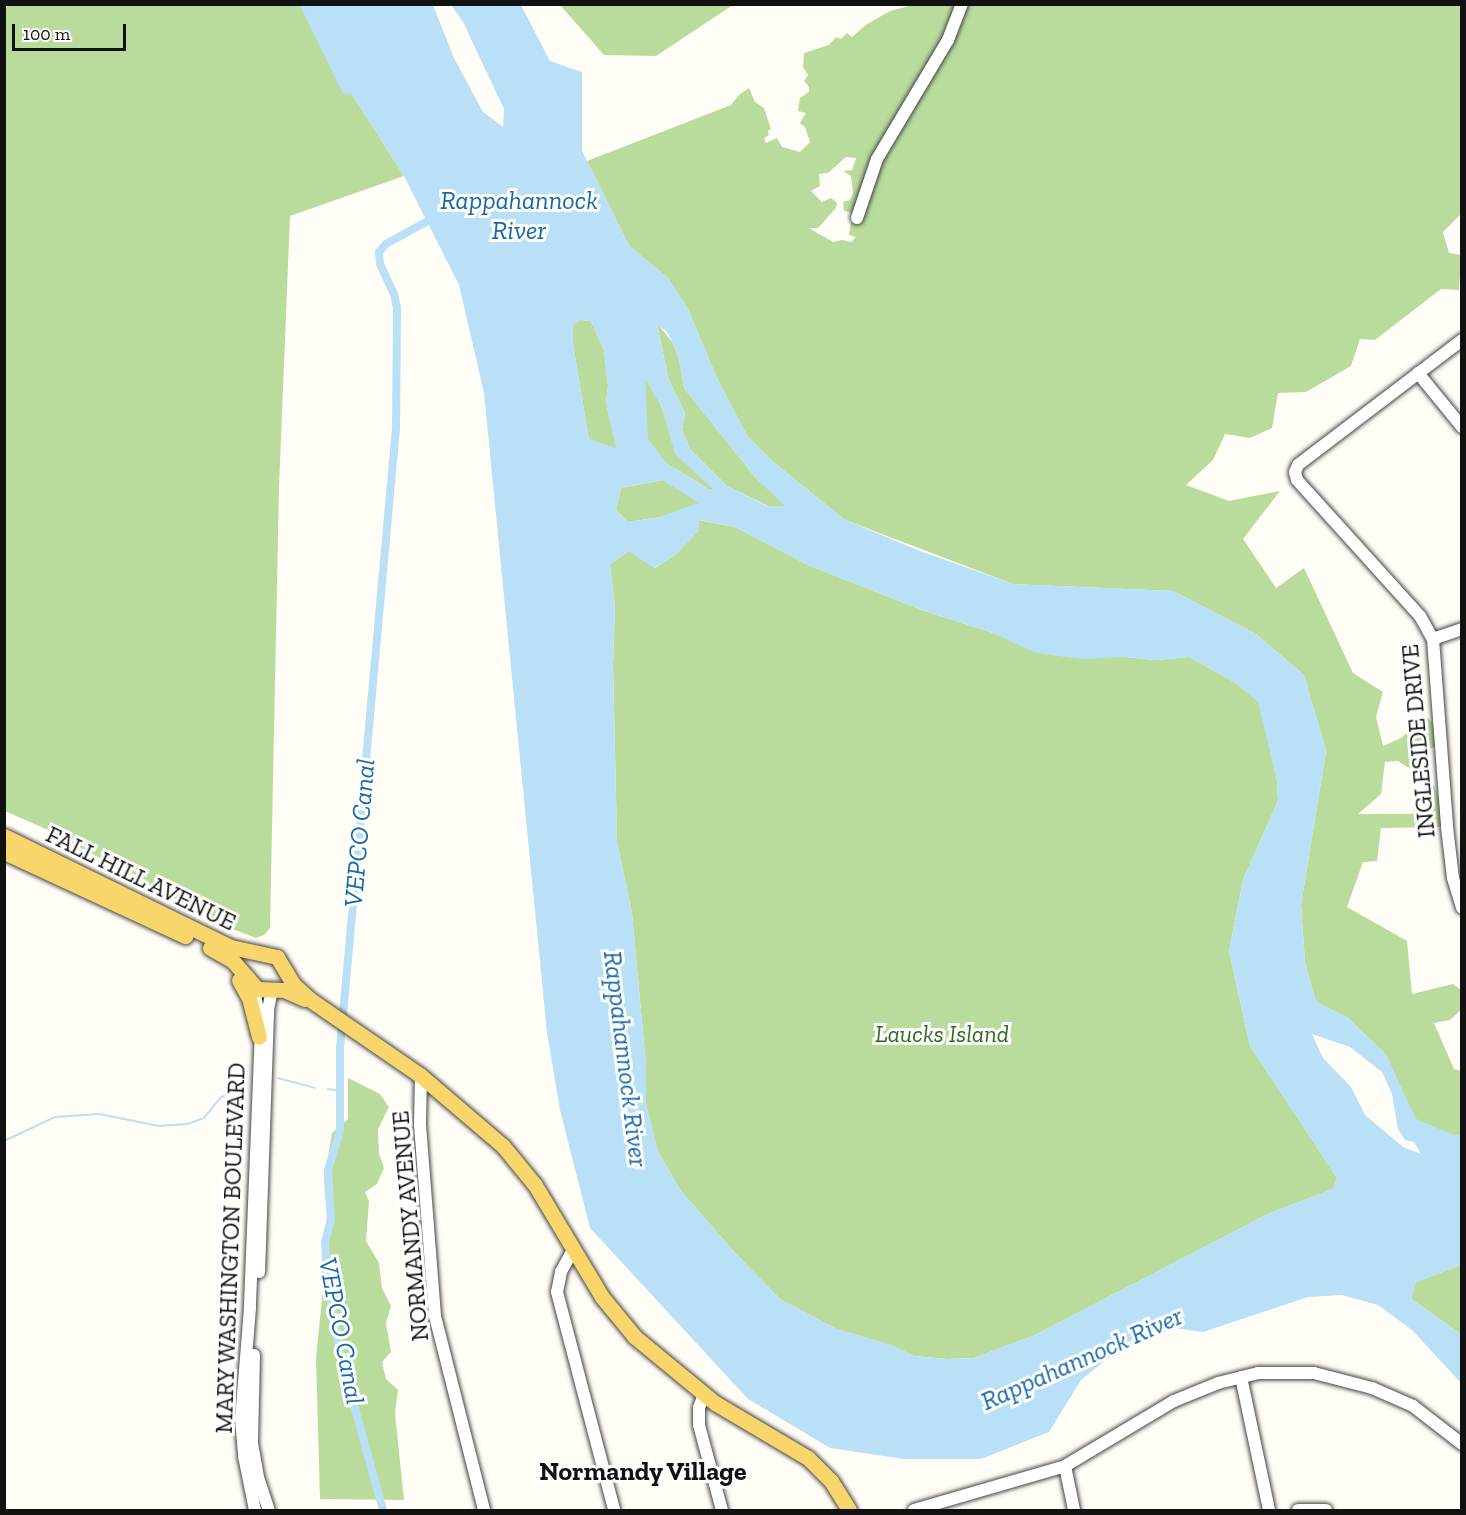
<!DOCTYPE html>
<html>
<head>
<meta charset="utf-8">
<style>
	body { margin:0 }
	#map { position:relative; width:1466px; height:1515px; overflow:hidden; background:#fffdf5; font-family:"Zilla Slab",serif }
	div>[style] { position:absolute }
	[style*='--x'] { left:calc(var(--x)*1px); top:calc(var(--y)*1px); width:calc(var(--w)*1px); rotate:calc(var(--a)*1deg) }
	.forest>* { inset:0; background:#b9dc9c }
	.water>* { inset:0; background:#b9e0f7 }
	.stream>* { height:2px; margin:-1px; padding:0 1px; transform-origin:1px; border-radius:1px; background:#b9e0f7 }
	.canal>* { height:8px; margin:-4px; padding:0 4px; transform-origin:4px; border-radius:4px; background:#b9e0f7 }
	.river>* { height:14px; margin:-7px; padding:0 7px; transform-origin:7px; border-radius:7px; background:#b9e0f7 }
	.roads { filter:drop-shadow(0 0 2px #444) drop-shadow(0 0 2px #444) }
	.minor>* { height:12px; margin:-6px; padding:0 6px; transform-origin:6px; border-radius:6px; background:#fff }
	.major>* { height:15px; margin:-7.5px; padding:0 7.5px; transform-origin:7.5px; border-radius:7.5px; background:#f9d66b }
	span { translate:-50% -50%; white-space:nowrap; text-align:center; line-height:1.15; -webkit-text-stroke:6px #fff; paint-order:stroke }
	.street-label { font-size:24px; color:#111 }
	.park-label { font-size:24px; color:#2f6b1f; font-style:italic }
	.water-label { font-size:26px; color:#1768a6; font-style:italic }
	.neighbourhood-label { font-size:26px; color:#111; font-weight:700 }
	.frame { position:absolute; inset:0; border:6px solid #111; pointer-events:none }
	.scale { position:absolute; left:12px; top:24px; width:114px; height:27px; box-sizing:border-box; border:3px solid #111; border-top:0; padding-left:8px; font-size:18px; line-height:21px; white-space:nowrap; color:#111; -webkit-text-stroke:4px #fff; paint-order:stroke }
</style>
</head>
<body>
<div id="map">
	<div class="forest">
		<div style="clip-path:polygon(4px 5px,307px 5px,341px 77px,404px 176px,290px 216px,279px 487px,270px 928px,264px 935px,256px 938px,222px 925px,48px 830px,5px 811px)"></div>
		<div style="clip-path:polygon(560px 5px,733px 5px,656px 56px,604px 55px)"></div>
		<div style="clip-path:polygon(913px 5px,960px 5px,960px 9px,947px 39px,877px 155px,857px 214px,844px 211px,843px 202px,850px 200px,853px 193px,851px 176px,843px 171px,852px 170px,856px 158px,846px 157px,828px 173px,819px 174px,820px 186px,811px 191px,822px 202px,831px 198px,837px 203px,836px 208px,818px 228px,809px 228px,833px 242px,842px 240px,851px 242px,856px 237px,849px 235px,851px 223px,858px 219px,878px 158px,955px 30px,965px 5px,1461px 5px,1461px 214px,1443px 232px,1449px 253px,1461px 255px,1459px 290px,1441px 289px,1375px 340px,1360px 339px,1351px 366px,1306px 392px,1278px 393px,1272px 428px,1250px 438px,1225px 434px,1213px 460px,1186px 485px,1229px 501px,1280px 491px,1243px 539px,1276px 588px,1304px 568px,1353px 673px,1383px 692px,1376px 717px,1383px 746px,1401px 738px,1425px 716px,1432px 722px,1437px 746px,1414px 755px,1417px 762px,1409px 768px,1398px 761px,1385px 762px,1381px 794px,1358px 814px,1412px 814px,1420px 795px,1434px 785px,1442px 810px,1441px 827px,1381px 828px,1377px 861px,1363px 862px,1347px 907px,1407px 941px,1412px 994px,1453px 984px,1461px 990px,1461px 1010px,1450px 1020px,1434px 1023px,1454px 1069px,1461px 1071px,1461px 1135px,1451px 1135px,1415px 1119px,1386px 1055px,1348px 1018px,1316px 1002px,1305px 963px,1301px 905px,1326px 751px,1304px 675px,1256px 634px,1173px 591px,1013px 584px,845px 520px,772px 461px,747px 436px,716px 376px,688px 309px,668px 278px,629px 246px,587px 161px,731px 105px,739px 95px,749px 88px,755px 102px,764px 108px,771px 129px,768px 131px,769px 135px,764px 138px,766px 143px,777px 138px,782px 147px,800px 152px,810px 142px,805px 127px,800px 123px,806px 113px,798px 111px,800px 98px,809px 92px,809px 87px,804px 81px,808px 75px,803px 67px,804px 53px,829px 45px,836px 37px,841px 39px,847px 33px,852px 37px,867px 24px,890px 11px)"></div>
		<div style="clip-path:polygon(580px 320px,591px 321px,604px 350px,608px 386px,606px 403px,617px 449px,589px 440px,573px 344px,573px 325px)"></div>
		<div style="clip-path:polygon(657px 323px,673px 343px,679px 359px,684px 388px,755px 477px,786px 506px,768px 506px,727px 486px,690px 449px,682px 430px,685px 413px,668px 378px)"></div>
		<div style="clip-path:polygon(645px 378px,661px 405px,676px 454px,714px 488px,710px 490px,666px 463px,647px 439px)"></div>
		<div style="clip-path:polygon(663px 480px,700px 503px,661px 517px,628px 522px,616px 510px,621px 488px)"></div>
		<div style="clip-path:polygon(698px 520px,735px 527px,808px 565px,922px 610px,993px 633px,1125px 657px,1156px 660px,1189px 657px,1236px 683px,1259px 702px,1277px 780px,1278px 801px,1243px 880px,1229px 951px,1250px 1046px,1337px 1178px,1333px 1189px,1268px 1214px,1033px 1336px,974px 1358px,947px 1359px,914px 1356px,893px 1346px,837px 1329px,781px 1300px,735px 1253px,681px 1191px,658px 1152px,646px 1104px,646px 1066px,632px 913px,617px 842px,613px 664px,615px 608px,610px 564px,629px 551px,655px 568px,674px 556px,699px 530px)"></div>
		<div style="clip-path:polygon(348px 1078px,380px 1094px,389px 1107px,378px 1129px,379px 1154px,384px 1168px,377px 1184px,365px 1192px,369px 1201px,366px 1241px,379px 1263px,382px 1288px,391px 1306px,386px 1323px,391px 1352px,382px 1362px,386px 1379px,398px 1390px,395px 1413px,404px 1500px,320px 1499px,316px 1359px,322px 1299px,322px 1245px,327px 1217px,324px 1180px,332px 1133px,348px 1119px)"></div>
		<div style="clip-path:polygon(1461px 1265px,1461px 1334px,1411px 1299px,1416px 1282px)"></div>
	</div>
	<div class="water">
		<div style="clip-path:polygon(evenodd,307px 5px,433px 5px,454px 58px,483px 112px,503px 127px,504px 109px,463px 22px,451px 5px,521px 5px,550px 61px,582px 72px,582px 151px,629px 246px,668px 278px,688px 309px,716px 376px,747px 436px,772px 461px,845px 520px,920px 551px,1013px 584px,1173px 591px,1256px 634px,1304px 675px,1326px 751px,1301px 905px,1305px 963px,1316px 1002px,1348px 1018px,1386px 1055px,1416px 1119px,1451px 1134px,1461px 1135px,1461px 1265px,1416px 1282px,1411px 1299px,1461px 1334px,1461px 1383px,1412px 1330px,1378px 1305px,1342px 1295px,1308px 1297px,1203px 1332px,1174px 1328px,1116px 1352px,1081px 1380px,1049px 1432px,981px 1459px,904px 1459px,830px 1448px,748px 1399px,590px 1228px,560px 1110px,547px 1033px,484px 393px,459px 285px,404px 176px,341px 77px,307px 5px,580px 320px,591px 321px,604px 350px,608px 386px,606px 403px,616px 448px,589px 439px,573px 344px,573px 326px,580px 320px,307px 5px,657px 324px,667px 332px,673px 343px,679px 359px,684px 388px,755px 477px,785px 506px,767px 506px,727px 486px,690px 449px,682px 430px,685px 413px,668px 378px,657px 324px,307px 5px,645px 379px,661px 405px,675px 454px,713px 489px,710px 490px,666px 463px,648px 439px,645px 379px,307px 5px,663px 480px,699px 503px,661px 517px,628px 522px,616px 510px,621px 488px,663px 480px,307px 5px,699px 520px,735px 527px,808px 565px,922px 610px,993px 633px,1036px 653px,1081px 659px,1125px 657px,1156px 660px,1189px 657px,1236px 683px,1258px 702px,1277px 780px,1278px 801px,1243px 880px,1229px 951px,1250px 1046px,1337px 1178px,1333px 1189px,1268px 1214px,1033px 1336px,974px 1358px,947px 1359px,914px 1356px,893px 1346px,837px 1329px,781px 1300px,735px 1253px,681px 1191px,658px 1152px,646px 1104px,646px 1066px,632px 913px,617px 842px,613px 664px,615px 608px,610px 564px,629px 551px,654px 568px,674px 556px,699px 530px,699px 520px,307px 5px,1312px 1034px,1350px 1047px,1382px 1072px,1392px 1094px,1398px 1129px,1405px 1140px,1414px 1142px,1421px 1154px,1403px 1147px,1365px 1115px,1351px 1087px,1323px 1058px,1312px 1034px)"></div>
	</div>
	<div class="stream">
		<div style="--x:278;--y:1078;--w:39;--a:15"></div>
		<div style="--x:328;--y:1089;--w:12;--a:9"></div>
		<div style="--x:4;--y:1141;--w:56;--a:-25.2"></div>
		<div style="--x:55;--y:1117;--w:44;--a:-3.9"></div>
		<div style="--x:99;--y:1114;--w:61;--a:11.3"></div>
		<div style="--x:159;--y:1126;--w:28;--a:-4"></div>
		<div style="--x:187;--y:1124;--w:18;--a:-19"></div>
		<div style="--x:204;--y:1118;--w:26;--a:-51"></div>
		<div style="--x:220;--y:1098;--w:24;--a:-28"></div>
	</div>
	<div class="canal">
		<div style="--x:383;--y:1510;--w:159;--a:-105.4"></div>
		<div style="--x:341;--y:1357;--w:73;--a:-100.2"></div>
		<div style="--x:328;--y:1285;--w:43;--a:-94"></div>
		<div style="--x:325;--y:1242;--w:23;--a:-75"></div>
		<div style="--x:331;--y:1220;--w:50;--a:-93.4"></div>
		<div style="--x:328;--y:1170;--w:41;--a:-72.9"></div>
		<div style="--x:340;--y:1131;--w:83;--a:-90"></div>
		<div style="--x:340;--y:1048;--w:623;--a:-84.84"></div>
		<div style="--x:396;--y:428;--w:120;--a:-89.5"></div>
		<div style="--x:397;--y:308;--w:14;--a:-102"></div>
		<div style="--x:394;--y:294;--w:33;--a:-115"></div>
		<div style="--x:380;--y:264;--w:12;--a:-95"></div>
		<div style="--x:379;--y:252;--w:11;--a:-49"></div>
		<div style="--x:386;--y:244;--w:56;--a:-28.9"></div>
	</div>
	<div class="river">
		<div style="--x:307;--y:4;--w:93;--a:64"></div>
	</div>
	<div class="roads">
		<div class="minor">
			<div style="--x:857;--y:218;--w:62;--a:-71.3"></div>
			<div style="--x:877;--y:159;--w:139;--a:-59.2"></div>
			<div style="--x:948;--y:40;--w:39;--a:-69"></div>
			<div style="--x:1462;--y:340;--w:206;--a:142.7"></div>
			<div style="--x:1298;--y:465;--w:8;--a:113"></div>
			<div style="--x:1295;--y:472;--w:8;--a:76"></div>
			<div style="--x:1297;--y:480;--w:183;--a:47.9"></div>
			<div style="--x:1420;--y:616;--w:26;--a:61"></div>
			<div style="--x:1433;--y:639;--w:189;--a:85.7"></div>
			<div style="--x:1447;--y:827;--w:51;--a:83.3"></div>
			<div style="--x:1453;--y:878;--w:31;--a:73"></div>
			<div style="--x:1418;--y:373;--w:70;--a:50.8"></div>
			<div style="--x:1433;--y:639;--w:31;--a:-19"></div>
			<div style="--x:254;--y:988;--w:43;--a:80.5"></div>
			<div style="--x:261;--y:1030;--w:278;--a:92.3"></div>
			<div style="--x:250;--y:1308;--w:111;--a:94.6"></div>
			<div style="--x:241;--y:1419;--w:37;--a:85"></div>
			<div style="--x:244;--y:1456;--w:55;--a:78.5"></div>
			<div style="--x:421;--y:1076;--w:49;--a:91.2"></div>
			<div style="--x:420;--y:1125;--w:192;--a:85.5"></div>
			<div style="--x:435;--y:1316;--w:200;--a:75.8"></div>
			<div style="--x:573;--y:1250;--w:25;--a:119"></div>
			<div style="--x:561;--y:1272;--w:20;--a:101"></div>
			<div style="--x:557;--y:1292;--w:225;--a:75.3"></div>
			<div style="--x:259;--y:1272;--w:262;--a:-88"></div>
			<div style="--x:268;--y:1010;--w:20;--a:-79"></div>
			<div style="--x:254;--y:1355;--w:88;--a:91.3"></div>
			<div style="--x:252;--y:1443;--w:35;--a:80"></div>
			<div style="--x:258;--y:1477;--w:35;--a:72"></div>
			<div style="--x:1241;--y:1377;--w:136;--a:78.1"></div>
			<div style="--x:704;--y:1394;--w:15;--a:110"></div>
			<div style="--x:699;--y:1408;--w:17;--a:90"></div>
			<div style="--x:699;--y:1425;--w:88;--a:74.9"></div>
			<div style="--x:1065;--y:1466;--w:45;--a:78.4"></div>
			<div style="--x:914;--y:1510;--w:157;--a:-16.2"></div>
			<div style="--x:1065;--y:1466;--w:127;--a:-30.8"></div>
			<div style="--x:1174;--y:1401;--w:48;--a:-22.2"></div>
			<div style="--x:1218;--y:1383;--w:41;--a:-14"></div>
			<div style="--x:1258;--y:1373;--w:56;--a:0"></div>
			<div style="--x:1314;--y:1373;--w:60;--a:14.5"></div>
			<div style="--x:1372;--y:1388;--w:45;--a:23.7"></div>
			<div style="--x:1413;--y:1406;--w:62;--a:37.8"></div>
			<div style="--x:1298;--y:1510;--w:28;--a:0"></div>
		</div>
		<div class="major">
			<div style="--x:4;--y:836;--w:253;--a:26.1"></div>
			<div style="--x:231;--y:947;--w:47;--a:12.3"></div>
			<div style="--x:277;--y:957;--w:31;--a:59"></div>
			<div style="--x:293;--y:984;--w:25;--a:42"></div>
			<div style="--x:312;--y:1001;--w:132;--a:34.5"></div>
			<div style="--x:421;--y:1076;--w:108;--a:40.5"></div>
			<div style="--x:503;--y:1146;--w:50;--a:50.6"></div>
			<div style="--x:535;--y:1185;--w:131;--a:59.1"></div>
			<div style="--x:602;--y:1297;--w:52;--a:50.5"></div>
			<div style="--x:635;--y:1337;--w:104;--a:39.5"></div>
			<div style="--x:715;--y:1403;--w:108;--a:30.6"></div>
			<div style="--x:808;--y:1458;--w:33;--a:45"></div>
			<div style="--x:831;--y:1481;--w:34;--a:58"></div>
			<div style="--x:4;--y:852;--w:200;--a:24.9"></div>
			<div style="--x:210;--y:948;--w:25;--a:29"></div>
			<div style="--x:232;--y:960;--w:38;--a:49"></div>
			<div style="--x:257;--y:989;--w:27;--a:2"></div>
			<div style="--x:284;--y:990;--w:22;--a:24"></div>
			<div style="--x:239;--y:980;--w:21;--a:61"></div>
			<div style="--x:249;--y:998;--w:40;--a:75.6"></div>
		</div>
	</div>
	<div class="street-label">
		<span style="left:1418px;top:741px;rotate:-95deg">INGLESIDE DRIVE</span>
		<span style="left:141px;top:878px;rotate:26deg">FALL HILL AVENUE</span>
		<span style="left:410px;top:1226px;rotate:-95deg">NORMANDY AVENUE</span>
		<span style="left:230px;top:1248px;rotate:-88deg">MARY WASHINGTON BOULEVARD</span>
	</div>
	<div class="park-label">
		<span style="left:942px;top:1034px">Laucks Island</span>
	</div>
	<div class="water-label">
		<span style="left:519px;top:216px">Rappahannock<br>River</span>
		<span style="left:360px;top:833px;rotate:-85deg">VEPCO Canal</span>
		<span style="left:625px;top:1059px;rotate:83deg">Rappahannock River</span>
		<span style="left:341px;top:1331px;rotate:79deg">VEPCO Canal</span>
		<span style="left:1082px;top:1359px;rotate:-24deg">Rappahannock River</span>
	</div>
	<div class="neighbourhood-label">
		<span style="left:643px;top:1472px">Normandy Village</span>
	</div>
	<div class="frame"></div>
	<div class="scale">100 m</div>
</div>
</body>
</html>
